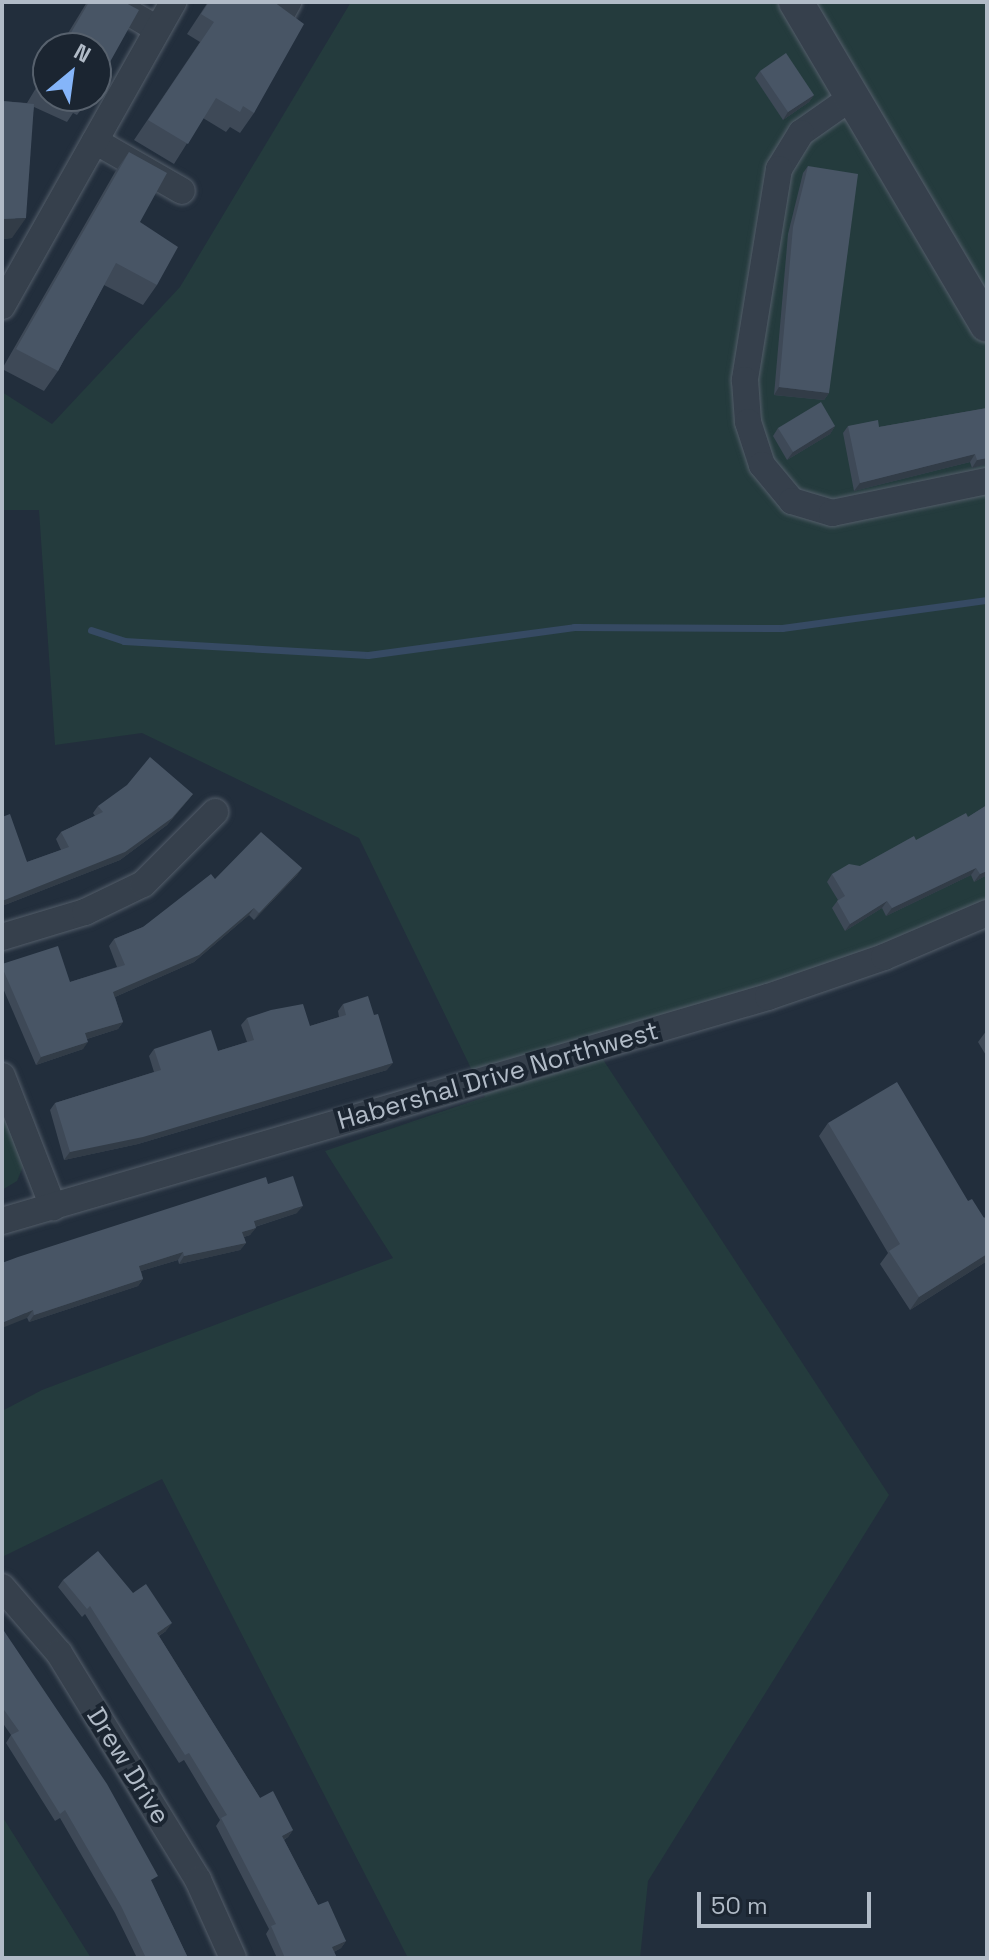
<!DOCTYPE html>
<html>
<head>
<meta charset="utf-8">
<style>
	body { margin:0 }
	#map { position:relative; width:989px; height:1960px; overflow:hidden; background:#222e3c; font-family:"Space Grotesk",sans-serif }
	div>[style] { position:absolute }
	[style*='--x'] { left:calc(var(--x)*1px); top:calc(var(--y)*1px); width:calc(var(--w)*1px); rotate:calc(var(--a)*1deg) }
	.green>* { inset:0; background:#243b3d }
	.stream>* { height:7px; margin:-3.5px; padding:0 3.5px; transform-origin:3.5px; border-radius:3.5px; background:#364a63 }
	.roads { filter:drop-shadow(0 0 2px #545e6a) drop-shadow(0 0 2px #545e6a) }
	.minor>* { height:26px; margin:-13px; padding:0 13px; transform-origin:13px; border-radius:13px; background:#36404c }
	.tertiary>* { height:34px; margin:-17px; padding:0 17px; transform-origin:17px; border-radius:17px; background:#36404c }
	.wall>* { inset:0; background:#3e4957 }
	.shaded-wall>* { inset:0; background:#323c47 }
	.building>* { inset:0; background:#485565 }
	span { translate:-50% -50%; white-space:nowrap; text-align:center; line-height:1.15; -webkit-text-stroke:8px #1b2531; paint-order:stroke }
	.street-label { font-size:26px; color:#b1bbc7 }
	.frame { position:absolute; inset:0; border:4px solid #b1bbc7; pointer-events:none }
	.north { position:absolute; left:32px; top:32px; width:80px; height:80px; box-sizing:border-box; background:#1b2531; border:2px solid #57616d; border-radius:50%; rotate:29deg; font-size:22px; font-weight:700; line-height:32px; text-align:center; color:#b1bbc7 }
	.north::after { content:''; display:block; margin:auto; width:28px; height:36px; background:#85b5f9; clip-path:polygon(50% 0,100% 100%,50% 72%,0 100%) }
	.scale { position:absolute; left:697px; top:1892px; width:174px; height:36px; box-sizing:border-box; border:4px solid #b1bbc7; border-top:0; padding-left:10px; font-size:24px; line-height:28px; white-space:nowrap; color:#b1bbc7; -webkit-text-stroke:6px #1b2531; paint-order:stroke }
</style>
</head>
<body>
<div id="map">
	<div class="green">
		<div style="clip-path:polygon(351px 2px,987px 2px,987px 913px,602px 1058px,889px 1495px,648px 1881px,640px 1958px,408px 1958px,162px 1479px,2px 1557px,2px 1411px,42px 1390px,393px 1258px,325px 1151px,485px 1097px,359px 838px,142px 733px,55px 745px,39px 510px,2px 510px,2px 392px,52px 424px,180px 287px)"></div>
		<div style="clip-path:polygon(2px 1099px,25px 1162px,17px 1181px,2px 1190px)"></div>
		<div style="clip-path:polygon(2px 1816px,91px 1958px,2px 1958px)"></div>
	</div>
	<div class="stream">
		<div style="--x:91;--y:630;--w:35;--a:18"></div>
		<div style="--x:124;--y:641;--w:244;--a:3.3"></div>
		<div style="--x:368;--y:655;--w:208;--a:-7.7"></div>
		<div style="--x:574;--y:627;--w:208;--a:0.3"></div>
		<div style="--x:782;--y:628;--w:207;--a:-7.8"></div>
	</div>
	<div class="roads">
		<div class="minor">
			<div style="--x:111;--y:2;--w:53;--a:30.4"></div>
			<div style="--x:282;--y:13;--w:13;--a:-61"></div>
			<div style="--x:852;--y:97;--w:62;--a:144.8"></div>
			<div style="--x:801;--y:133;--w:42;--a:121.4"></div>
			<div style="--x:779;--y:169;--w:214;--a:99.2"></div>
			<div style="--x:745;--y:380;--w:42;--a:85.9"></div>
			<div style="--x:748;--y:422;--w:45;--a:72"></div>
			<div style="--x:762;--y:465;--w:47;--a:50.2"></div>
			<div style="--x:792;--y:501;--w:42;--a:16.7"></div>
			<div style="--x:832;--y:513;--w:158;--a:-11.7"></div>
			<div style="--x:95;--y:141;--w:100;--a:29.9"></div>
			<div style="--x:2;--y:306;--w:349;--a:-60.6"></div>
			<div style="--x:2;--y:937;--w:87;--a:-16.8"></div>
			<div style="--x:85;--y:912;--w:64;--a:-25.8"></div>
			<div style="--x:143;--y:884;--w:102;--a:-45"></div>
			<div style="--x:2;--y:1076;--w:141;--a:68.7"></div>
			<div style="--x:2;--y:1221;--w:798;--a:-16.3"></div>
			<div style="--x:768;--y:997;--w:123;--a:-19"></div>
			<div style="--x:884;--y:957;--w:112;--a:-23.1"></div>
			<div style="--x:2;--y:1587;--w:87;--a:49.2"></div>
			<div style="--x:59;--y:1653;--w:266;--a:58.5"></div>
			<div style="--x:198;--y:1880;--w:85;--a:65.8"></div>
		</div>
		<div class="tertiary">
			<div style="--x:796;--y:2;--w:375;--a:59.4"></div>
		</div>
	</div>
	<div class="wall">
		<div style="clip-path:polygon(87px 2px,124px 2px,96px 48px,59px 48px)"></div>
		<div style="clip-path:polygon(208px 2px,274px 2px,254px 113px,240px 133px,230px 127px,226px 132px,203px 118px,174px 164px,134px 140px,200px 42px,187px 34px)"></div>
		<div style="clip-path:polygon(48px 68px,48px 96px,91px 96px,77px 115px,73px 113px,67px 122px,34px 107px,12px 238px,2px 239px,2px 101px,27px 103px)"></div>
		<div style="clip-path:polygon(760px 71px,814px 95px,809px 102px,783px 120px,755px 78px)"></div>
		<div style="clip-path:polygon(129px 152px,140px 222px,157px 285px,143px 305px,104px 285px,58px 371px,44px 391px,2px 369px,115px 172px)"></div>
		<div style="clip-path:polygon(808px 166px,829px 393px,824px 400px,774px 395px,788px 234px,803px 173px)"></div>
		<div style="clip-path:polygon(987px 408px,987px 464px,972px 468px,970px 462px,854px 491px,843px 433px,848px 426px,879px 427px)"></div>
		<div style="clip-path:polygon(835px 426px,830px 434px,787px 460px,773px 436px,778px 428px)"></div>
		<div style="clip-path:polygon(193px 794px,167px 825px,120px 860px,2px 906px,2px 817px,27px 862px,61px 850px,56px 839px,61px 832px,95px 816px,93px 813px,98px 806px)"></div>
		<div style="clip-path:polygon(987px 805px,987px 875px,974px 882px,971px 875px,886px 916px,882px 908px,845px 931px,832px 908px,838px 900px,827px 882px,832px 874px,860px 866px,968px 817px)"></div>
		<div style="clip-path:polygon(302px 868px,297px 875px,254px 920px,249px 915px,194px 962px,115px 997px,123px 1022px,118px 1029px,87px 1039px,83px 1049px,36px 1065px,2px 986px,2px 964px,70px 982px,117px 967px,109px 946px,114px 939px,143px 927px,215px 879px)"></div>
		<div style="clip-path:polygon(343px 1004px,387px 1070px,138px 1144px,64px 1160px,50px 1110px,55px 1103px,154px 1072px,149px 1056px,154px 1049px,218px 1051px,247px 1042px,241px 1025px,247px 1018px,310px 1026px,339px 1017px,338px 1011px)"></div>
		<div style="clip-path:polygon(987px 1030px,987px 1057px,978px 1042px)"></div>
		<div style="clip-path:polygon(828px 1123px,968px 1201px,984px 1218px,987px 1216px,987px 1261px,910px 1310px,880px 1264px,888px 1253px,819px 1136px)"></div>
		<div style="clip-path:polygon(268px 1184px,297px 1213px,255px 1227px,250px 1235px,244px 1237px,246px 1243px,240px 1250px,179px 1264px,178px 1260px,141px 1271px,143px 1279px,138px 1286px,29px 1322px,2px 1263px)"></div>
		<div style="clip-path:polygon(63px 1580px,133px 1593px,166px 1631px,159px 1636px,260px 1798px,293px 1830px,288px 1837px,284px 1840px,318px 1905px,346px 1941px,341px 1948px,334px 1952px,337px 1958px,277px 1958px,266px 1934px,269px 1929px,216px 1826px,220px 1820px,184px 1760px,179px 1763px,85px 1614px,82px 1617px,58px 1587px)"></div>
		<div style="clip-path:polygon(2px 1628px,152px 1883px,188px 1958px,137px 1958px,115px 1913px,60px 1818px,55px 1821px,6px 1743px,11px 1735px,2px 1722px)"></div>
	</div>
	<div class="shaded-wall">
		<div style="clip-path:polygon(814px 95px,809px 102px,783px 120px,788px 112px)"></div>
		<div style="clip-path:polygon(26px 218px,12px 238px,2px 239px,2px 219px)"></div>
		<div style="clip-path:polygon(779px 387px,829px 393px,824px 400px,774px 395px)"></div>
		<div style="clip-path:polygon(835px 426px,830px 434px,787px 460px,793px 452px)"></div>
		<div style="clip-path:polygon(975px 454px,970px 462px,854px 491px,860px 483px)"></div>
		<div style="clip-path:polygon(987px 458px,987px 464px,972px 468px,977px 460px)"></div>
		<div style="clip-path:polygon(193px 794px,167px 825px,120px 860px,2px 906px,2px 901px)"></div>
		<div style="clip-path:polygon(302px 868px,297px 875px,254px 920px,259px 913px)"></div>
		<div style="clip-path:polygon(976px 868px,971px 875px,886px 916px,892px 908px)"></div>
		<div style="clip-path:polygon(987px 871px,987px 875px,974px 882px,980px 874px)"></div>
		<div style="clip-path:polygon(887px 901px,882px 908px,845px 931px,850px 924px)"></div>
		<div style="clip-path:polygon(254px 908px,249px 915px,194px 962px,108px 1000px,113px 992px)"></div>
		<div style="clip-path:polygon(123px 1022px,118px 1029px,80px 1041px,85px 1033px)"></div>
		<div style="clip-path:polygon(88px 1042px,83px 1049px,36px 1065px,41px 1057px)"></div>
		<div style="clip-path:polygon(393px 1063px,387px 1070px,138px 1144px,64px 1160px,70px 1152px)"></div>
		<div style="clip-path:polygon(303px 1206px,297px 1213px,248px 1229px,254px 1221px)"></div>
		<div style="clip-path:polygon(256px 1228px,250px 1235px,237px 1239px,242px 1232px)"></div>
		<div style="clip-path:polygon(246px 1243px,240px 1250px,179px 1264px,184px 1256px)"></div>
		<div style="clip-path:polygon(183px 1252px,178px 1260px,134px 1273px,139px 1266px)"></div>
		<div style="clip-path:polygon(987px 1254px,987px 1261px,910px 1310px,919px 1297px)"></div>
		<div style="clip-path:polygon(143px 1279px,138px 1286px,29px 1322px,34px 1315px)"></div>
		<div style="clip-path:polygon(33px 1310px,27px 1318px,2px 1328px,2px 1323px)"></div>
		<div style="clip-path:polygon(172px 1623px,166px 1631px,152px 1640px,157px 1633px)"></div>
		<div style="clip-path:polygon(293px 1830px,288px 1837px,277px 1843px,282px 1836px)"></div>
		<div style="clip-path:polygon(346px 1941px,341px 1948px,327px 1955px,332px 1947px)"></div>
	</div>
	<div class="building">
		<div style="clip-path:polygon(89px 2px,124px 2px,139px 10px,96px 87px,96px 48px,62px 48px)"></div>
		<div style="clip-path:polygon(209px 2px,274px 2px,304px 24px,254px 113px,243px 106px,240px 112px,216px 98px,188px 144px,148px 120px,214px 22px,201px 14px)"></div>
		<div style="clip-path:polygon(786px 53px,814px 95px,788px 112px,760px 71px)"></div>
		<div style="clip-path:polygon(48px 71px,48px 88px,40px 84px)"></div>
		<div style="clip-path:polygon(67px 96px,85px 96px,81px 102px)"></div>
		<div style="clip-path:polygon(2px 101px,34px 104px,26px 218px,2px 219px)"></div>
		<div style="clip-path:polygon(129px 152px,167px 173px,140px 222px,178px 247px,157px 285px,116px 263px,58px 371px,16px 349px)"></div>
		<div style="clip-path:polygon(808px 166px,858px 174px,829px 393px,779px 387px,793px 227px)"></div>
		<div style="clip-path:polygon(821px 402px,835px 426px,793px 452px,778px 428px)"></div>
		<div style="clip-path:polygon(987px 408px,987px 458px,977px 460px,975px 454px,860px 483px,848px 426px,878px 420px,879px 427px)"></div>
		<div style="clip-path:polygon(150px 757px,193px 794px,172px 818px,125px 852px,2px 901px,2px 817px,10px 814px,27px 862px,69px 847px,61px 832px,103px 812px,98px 806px,127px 785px)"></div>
		<div style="clip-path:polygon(987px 805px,987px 871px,980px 874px,976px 868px,892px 908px,887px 901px,850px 924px,837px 901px,845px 896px,832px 874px,849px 864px,860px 866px,914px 836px,916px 840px,966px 813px,968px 817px)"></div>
		<div style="clip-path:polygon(261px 832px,302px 868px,259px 913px,254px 908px,199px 955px,113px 992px,123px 1022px,85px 1033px,88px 1042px,41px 1057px,2px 967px,2px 964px,58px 946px,70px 982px,125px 965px,114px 939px,143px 927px,211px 874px,215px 879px)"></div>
		<div style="clip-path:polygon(368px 996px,374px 1015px,378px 1014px,393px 1063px,143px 1137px,70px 1152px,55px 1103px,161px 1070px,154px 1049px,211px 1030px,218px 1051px,254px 1040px,247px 1018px,271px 1010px,303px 1004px,310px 1026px,346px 1015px,343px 1004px)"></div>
		<div style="clip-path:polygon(897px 1082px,968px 1201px,972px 1199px,984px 1218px,987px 1216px,987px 1254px,919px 1297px,889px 1251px,900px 1244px,828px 1123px)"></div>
		<div style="clip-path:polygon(293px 1176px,303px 1206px,254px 1221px,256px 1228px,242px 1232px,246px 1243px,184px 1256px,183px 1252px,139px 1266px,143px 1279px,34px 1315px,33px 1310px,2px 1323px,2px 1263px,18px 1257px,266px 1177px,268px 1184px)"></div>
		<div style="clip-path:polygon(98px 1551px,133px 1593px,146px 1584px,172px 1623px,157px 1633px,260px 1798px,273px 1791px,293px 1830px,282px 1836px,318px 1905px,328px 1901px,346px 1941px,332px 1947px,337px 1958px,285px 1958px,271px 1926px,276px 1924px,221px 1818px,227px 1815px,189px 1753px,185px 1755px,90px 1606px,87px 1609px,63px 1580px)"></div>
		<div style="clip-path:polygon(2px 1628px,107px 1784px,158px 1876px,151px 1880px,188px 1958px,146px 1958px,121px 1906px,65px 1810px,60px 1814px,11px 1735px,19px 1731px,2px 1707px)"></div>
	</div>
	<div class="street-label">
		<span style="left:498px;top:1076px;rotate:-16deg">Habershal Drive Northwest</span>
		<span style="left:128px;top:1766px;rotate:58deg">Drew Drive</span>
	</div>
	<div class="frame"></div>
	<div class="north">N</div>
	<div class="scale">50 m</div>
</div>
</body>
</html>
